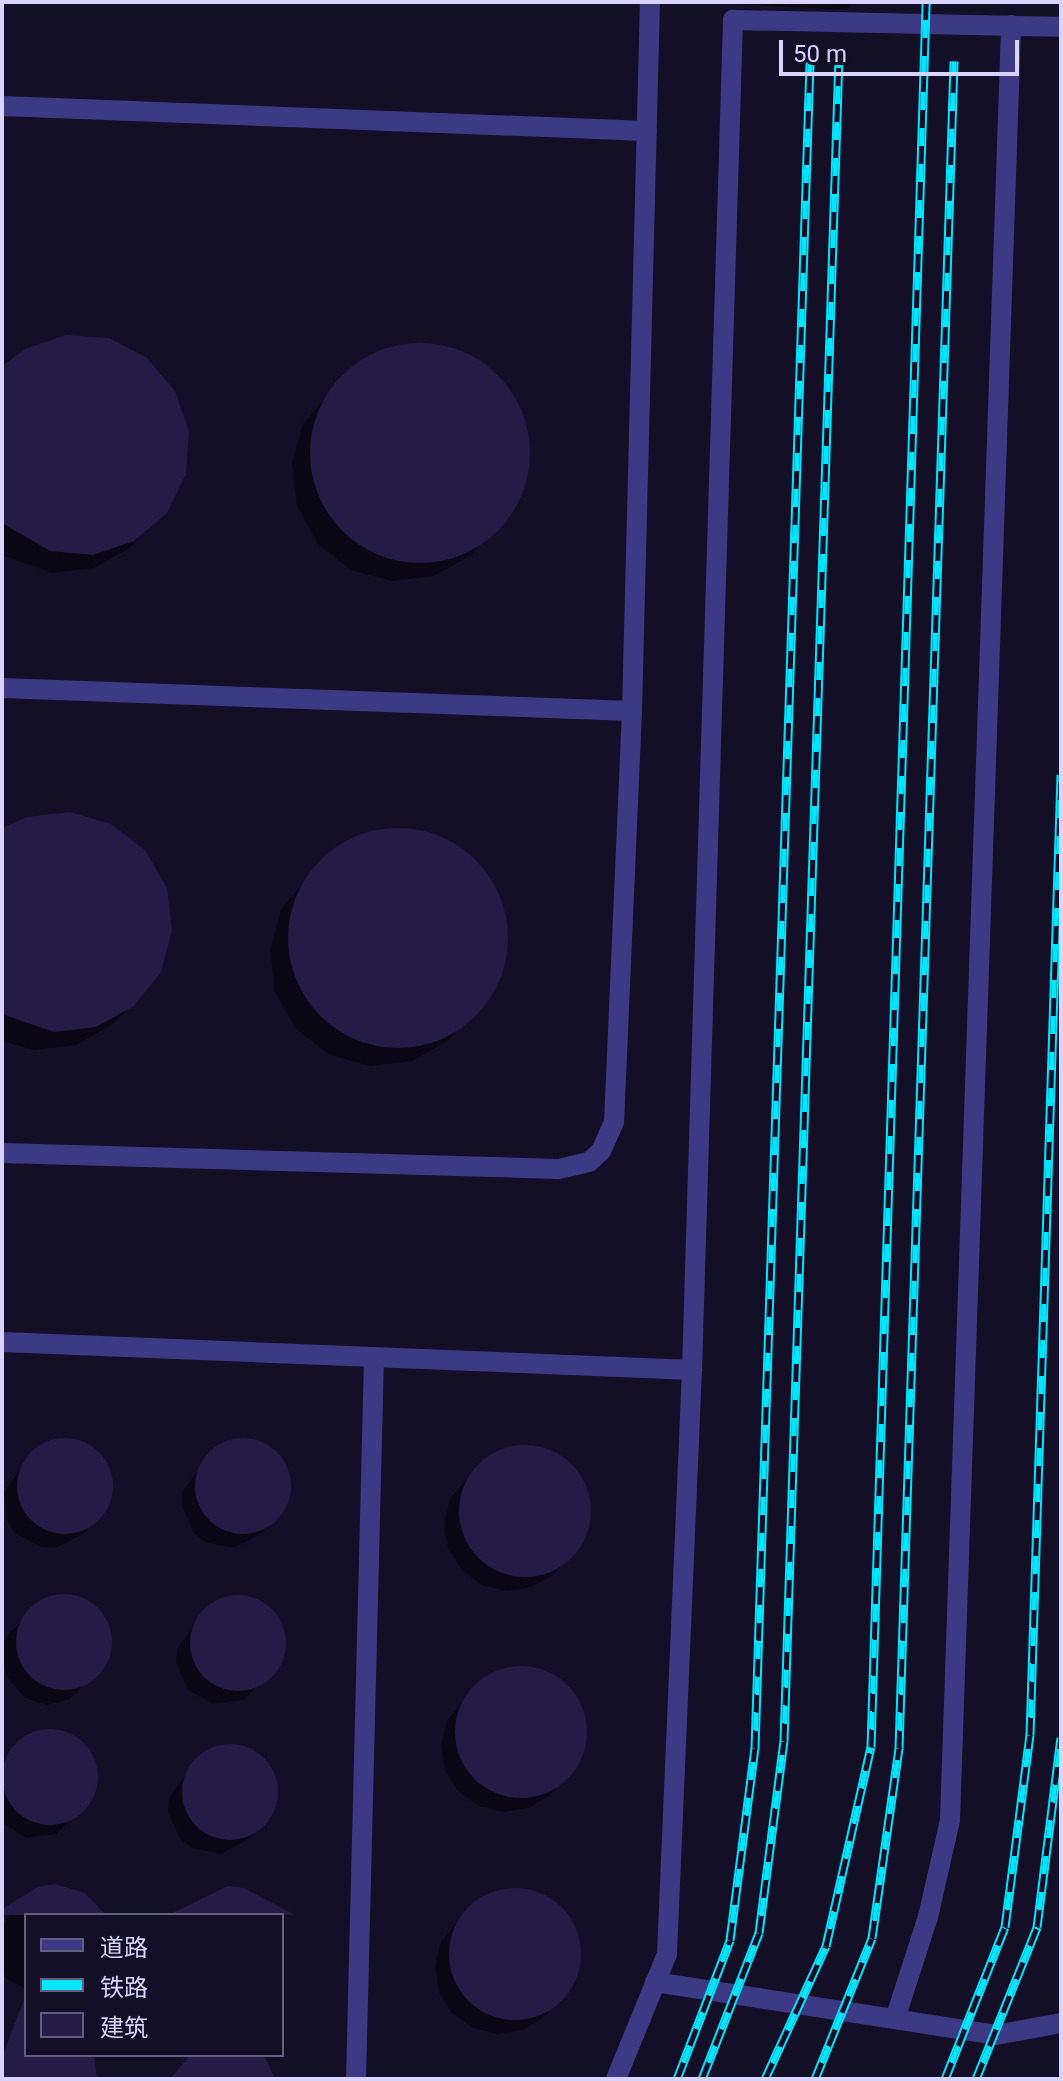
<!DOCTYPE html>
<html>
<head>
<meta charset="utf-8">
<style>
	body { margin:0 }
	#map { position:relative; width:1063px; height:2081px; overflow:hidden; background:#130f26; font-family:Roboto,"Noto Sans SC",sans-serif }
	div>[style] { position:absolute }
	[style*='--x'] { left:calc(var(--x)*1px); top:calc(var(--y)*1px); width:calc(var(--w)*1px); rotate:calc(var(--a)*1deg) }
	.shadow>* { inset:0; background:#0007 }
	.building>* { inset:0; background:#241b47 }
	.round { border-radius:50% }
	.minor>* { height:20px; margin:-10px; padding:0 10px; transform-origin:10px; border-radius:10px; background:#3d3a85 }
	.rail>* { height:9px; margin-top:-4.5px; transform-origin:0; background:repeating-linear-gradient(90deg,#130f26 0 18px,#00e5ff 0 36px); box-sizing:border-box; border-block:2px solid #00e5ff }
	span { translate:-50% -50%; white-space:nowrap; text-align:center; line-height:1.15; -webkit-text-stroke:6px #130f26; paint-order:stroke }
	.frame { position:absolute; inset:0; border:4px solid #d9d4ff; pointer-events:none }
	.legend { position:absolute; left:24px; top:1913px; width:260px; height:144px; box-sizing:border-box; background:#130f26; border:2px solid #625e7d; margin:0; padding:10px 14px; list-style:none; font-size:24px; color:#d9d4ff }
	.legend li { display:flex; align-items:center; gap:16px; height:40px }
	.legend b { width:40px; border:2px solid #625e7d }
	.scale { position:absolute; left:779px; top:40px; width:240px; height:36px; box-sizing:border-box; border:4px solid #d9d4ff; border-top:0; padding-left:10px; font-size:24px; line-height:28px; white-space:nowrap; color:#d9d4ff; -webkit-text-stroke:6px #130f26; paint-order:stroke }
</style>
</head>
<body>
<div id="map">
	<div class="shadow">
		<div style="clip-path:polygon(699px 2px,855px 2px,847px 10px)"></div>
		<div style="clip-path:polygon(87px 337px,128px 348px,161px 374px,182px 411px,188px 453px,176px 494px,131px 547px,94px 568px,52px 573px,2px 555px,2px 369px,45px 342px)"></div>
		<div style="clip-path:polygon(427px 345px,468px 356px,502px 383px,522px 419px,528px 461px,516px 502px,471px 555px,434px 576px,392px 581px,351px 570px,318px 544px,297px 506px,292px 464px,303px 424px,349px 371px,385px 350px)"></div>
		<div style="clip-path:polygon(405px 830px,446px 842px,480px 868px,501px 904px,506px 947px,495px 988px,449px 1040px,412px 1061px,370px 1066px,330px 1055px,296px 1029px,275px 992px,270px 950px,281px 909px,327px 856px,364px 835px)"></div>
		<div style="clip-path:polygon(2px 834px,132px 1005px,113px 1024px,76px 1045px,34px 1050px,2px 1041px)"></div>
		<div style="clip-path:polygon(64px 1439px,79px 1441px,104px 1460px,112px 1490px,99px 1518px,84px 1533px,56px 1548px,41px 1547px,15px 1533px,7px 1520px,4px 1492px,34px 1450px)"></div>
		<div style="clip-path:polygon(242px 1439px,271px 1449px,282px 1460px,290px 1490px,277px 1518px,262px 1533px,234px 1548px,205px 1542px,194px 1533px,182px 1506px,182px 1492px,213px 1451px)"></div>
		<div style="clip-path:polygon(527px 1446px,552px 1451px,572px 1467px,585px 1488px,590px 1513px,584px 1538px,554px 1574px,532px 1587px,507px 1591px,482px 1585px,462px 1570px,448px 1549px,444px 1524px,450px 1499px,480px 1463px,502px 1450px)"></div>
		<div style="clip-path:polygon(236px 1596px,266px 1606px,276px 1617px,284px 1647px,280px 1662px,244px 1700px,213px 1704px,188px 1690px,176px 1663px,177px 1649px,207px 1608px)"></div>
		<div style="clip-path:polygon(78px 1597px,91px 1604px,109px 1630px,106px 1661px,70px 1699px,47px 1705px,25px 1698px,6px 1676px,2px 1647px,8px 1634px,46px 1598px)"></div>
		<div style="clip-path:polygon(523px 1667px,548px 1673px,568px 1688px,582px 1709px,586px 1734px,580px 1759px,550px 1795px,528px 1808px,504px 1812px,479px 1806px,458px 1791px,445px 1770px,441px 1745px,447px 1720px,477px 1684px,498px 1671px)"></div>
		<div style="clip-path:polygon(56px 1729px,78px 1739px,96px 1765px,93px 1796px,56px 1834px,26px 1838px,2px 1822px,2px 1762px,33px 1733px)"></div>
		<div style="clip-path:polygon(228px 1745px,258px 1755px,268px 1766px,276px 1796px,264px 1824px,249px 1839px,221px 1854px,192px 1848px,180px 1839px,168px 1812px,169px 1798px,199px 1757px)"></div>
		<div style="clip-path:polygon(517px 1889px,542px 1895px,563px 1910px,576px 1931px,580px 1956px,574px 1981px,544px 2017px,522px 2030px,497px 2034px,473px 2028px,452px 2013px,439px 1992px,435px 1966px,441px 1942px,471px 1906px,492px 1893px)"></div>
		<div style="clip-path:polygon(11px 1912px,97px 1915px,26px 1915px,26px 1989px,6px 1979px,2px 1969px,2px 1927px)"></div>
	</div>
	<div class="building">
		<div style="clip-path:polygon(66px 335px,109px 338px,147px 358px,175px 391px,189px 431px,186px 474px,167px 513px,134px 541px,93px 555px,50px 551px,2px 523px,2px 366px,25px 349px)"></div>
		<div class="round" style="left:310px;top:343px;width:220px;height:220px"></div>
		<div style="clip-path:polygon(70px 812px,111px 824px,145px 850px,167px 888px,172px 931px,161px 972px,134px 1006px,96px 1027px,54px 1032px,2px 1014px,2px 828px,27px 817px)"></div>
		<div class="round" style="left:288px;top:828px;width:220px;height:220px"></div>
		<div class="round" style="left:17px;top:1438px;width:96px;height:96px"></div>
		<div class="round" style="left:195px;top:1438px;width:96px;height:96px"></div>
		<div class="round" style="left:459px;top:1445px;width:132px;height:132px"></div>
		<div class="round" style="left:16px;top:1594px;width:96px;height:96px"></div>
		<div class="round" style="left:190px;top:1595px;width:96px;height:96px"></div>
		<div class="round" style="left:455px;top:1666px;width:132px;height:132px"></div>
		<div class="round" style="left:2px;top:1729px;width:96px;height:96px"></div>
		<div class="round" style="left:182px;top:1744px;width:96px;height:96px"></div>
		<div style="clip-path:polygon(55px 1884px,85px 1893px,106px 1915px,2px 1915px,2px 1909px,38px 1887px)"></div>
		<div style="clip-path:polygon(228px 1886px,244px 1888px,295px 1915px,168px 1915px)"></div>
		<div class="round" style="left:449px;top:1888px;width:132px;height:132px"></div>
		<div style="clip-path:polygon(24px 2000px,26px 2055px,94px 2055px,97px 2079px,2px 2079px,2px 2057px)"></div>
		<div style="clip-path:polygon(190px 2055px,264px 2055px,275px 2079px,170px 2079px)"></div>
	</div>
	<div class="minor">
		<div style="--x:2;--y:106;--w:645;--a:2.22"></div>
		<div style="--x:2;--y:688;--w:630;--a:2.09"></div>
		<div style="--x:632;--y:711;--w:411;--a:92.5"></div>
		<div style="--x:614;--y:1122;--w:32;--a:114"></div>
		<div style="--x:601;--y:1151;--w:16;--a:137"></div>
		<div style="--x:589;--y:1162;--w:32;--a:167"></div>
		<div style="--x:558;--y:1169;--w:556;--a:-178.35"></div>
		<div style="--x:632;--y:711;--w:709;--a:-88.55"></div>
		<div style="--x:2;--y:1342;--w:691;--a:2.32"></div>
		<div style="--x:655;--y:1982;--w:345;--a:8.8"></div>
		<div style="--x:996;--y:2035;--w:66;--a:-10.5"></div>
		<div style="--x:895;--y:2019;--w:107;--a:-72.1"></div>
		<div style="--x:928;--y:1917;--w:99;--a:-77.2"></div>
		<div style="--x:950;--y:1820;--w:1796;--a:-88.05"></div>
		<div style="--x:356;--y:2079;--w:722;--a:-88.57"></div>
		<div style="--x:616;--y:2079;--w:135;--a:-67.8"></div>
		<div style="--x:667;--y:1954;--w:585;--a:-87.55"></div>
		<div style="--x:692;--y:1370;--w:1351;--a:-88.26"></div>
		<div style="--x:733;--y:20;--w:328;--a:1.2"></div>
	</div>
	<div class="rail">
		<div style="--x:677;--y:2079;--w:149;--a:-69.1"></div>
		<div style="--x:730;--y:1940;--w:194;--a:-82.6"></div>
		<div style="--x:755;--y:1748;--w:1688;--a:-88.13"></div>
		<div style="--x:702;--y:2079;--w:157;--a:-68.7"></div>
		<div style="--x:759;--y:1933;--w:194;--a:-82.6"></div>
		<div style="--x:784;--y:1741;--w:1688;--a:-88.13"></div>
		<div style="--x:765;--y:2079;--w:146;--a:-65.4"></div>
		<div style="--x:826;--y:1946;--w:204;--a:-77.3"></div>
		<div style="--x:871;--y:1747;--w:1746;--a:-88.19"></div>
		<div style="--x:815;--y:2079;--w:152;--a:-68"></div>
		<div style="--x:872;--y:1938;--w:192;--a:-81.9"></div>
		<div style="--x:899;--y:1748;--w:1688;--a:-88.13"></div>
		<div style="--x:945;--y:2079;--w:163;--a:-68.5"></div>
		<div style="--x:1005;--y:1927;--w:194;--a:-82.6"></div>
		<div style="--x:1030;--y:1735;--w:961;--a:-88.15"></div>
		<div style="--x:976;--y:2079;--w:164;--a:-68.1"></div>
		<div style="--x:1037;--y:1927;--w:191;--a:-82.8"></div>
	</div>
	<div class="frame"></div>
	<ul class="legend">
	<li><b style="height:10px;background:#3d3a85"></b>道路</li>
	<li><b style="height:10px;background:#00e5ff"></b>铁路</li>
	<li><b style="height:22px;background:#241b47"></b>建筑</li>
	</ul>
	<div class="scale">50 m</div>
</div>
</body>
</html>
